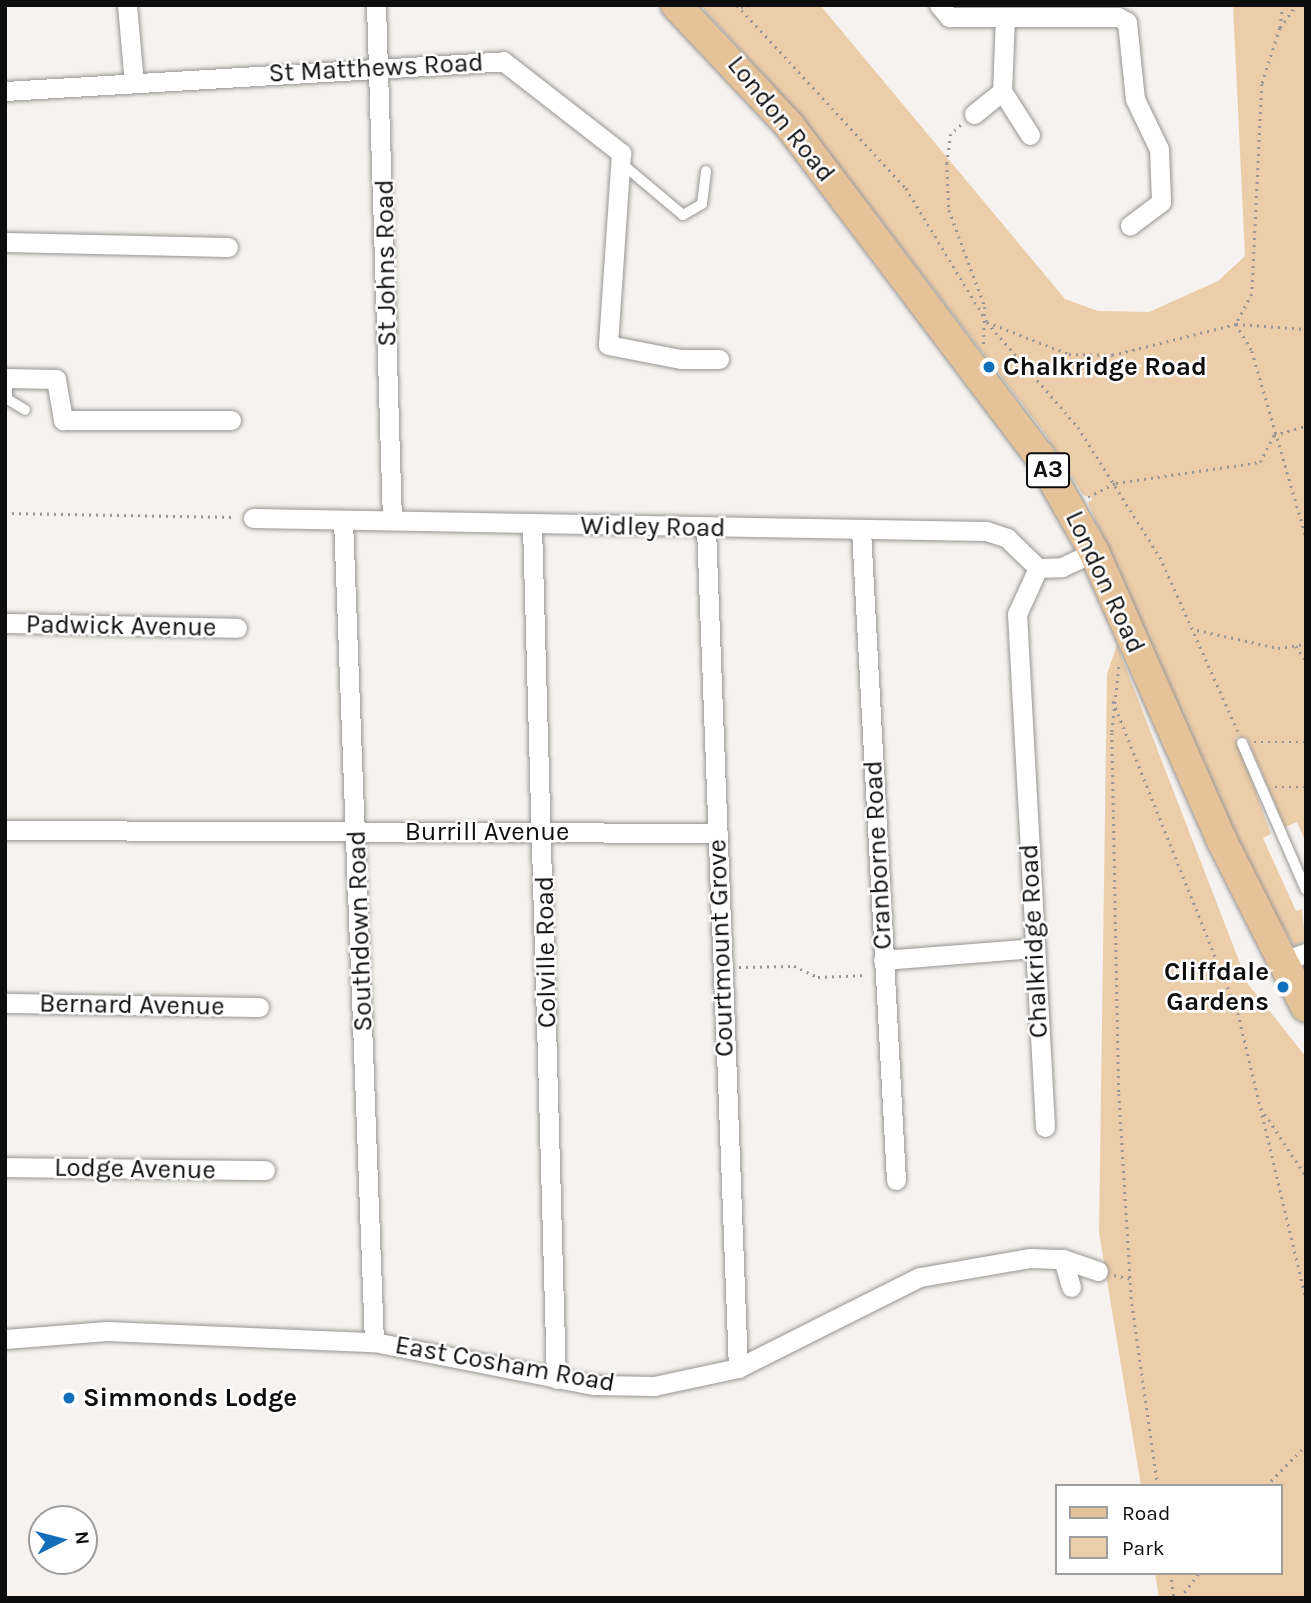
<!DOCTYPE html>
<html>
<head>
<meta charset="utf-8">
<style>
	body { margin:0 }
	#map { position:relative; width:1311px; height:1603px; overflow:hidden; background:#f5f2ef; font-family:Karla,sans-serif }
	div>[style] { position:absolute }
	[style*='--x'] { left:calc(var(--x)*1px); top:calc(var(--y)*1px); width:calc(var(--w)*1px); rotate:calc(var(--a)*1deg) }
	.green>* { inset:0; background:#eccda9 }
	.path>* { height:2.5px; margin-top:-1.25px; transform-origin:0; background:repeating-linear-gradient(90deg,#999795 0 2px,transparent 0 7px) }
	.roads { filter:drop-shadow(0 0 2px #979592) drop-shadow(0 0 2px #979592) }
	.service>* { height:10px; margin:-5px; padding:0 5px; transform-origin:5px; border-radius:5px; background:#fff }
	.minor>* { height:19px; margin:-9.5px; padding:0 9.5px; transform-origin:9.5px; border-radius:9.5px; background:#fff }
	.primary>* { height:30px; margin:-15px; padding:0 15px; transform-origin:15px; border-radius:15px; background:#e6c298 }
	.dots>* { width:19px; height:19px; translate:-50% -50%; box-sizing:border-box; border:4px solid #fff; border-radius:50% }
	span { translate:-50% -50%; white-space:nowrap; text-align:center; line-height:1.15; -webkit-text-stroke:5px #fff; paint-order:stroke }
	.shield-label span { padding:2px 5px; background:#fff; border:2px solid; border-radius:5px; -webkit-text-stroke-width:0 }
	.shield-label { font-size:24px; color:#0e0d0d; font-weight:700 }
	.street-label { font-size:26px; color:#0e0d0d }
	.poi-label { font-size:26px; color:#0e0d0d; font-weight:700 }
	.left { translate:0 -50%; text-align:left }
	.right { translate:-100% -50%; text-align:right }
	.frame { position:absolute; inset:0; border:7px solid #0e0d0d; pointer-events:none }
	.legend { position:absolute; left:1055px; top:1484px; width:228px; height:91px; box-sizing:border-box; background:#fff; border:2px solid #9f9e9e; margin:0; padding:9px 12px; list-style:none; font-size:21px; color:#0e0d0d }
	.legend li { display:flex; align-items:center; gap:14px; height:35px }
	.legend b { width:35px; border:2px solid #9f9e9e }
	.north { position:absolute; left:28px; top:1505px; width:70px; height:70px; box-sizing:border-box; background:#fff; border:2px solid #9f9e9e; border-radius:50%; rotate:84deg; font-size:19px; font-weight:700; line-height:28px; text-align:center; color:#0e0d0d }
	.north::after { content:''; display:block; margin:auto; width:24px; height:32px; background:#106ebb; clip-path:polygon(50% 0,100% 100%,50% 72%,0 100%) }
</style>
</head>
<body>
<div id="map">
	<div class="green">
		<div style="clip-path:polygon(700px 5px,820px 5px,1065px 299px,1098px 311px,1149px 312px,1218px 281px,1245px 256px,1233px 5px,1306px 5px,1306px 843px,1297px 822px,1285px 827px,1247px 738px,1236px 737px,1271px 834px,1263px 838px,1296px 911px,1302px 909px,1305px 941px,1295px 946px,1263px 896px,1088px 503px,1093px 498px,1083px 495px,1046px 435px,803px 119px)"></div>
		<div style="clip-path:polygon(1117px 645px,1248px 984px,1306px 1057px,1306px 1598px,1159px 1598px,1155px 1573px,1281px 1573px,1281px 1486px,1141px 1486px,1099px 1232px,1107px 674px)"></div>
	</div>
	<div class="path">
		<div style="--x:737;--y:5;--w:249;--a:47.3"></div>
		<div style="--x:906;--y:188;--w:157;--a:58.8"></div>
		<div style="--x:987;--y:322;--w:139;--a:49.1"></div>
		<div style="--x:1078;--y:427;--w:154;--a:57.8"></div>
		<div style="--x:1160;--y:557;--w:191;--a:65.9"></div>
		<div style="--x:1283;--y:5;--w:23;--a:97"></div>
		<div style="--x:1280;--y:28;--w:28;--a:-55"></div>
		<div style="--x:741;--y:7;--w:9;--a:-13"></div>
		<div style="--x:1280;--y:28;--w:59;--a:107.8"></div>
		<div style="--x:1262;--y:84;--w:210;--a:92.7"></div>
		<div style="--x:1252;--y:294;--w:34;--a:118"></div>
		<div style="--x:1236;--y:324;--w:31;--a:59"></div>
		<div style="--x:1252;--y:351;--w:194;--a:73.8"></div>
		<div style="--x:961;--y:125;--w:13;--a:138"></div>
		<div style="--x:951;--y:134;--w:29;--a:98"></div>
		<div style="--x:947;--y:163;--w:47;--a:87.6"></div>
		<div style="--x:949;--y:210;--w:103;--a:69.6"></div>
		<div style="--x:985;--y:307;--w:38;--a:92"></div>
		<div style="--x:987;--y:322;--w:88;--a:21.3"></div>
		<div style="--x:1069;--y:354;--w:43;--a:1.3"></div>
		<div style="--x:1112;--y:355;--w:128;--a:-14"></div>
		<div style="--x:1236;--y:324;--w:70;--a:4.1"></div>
		<div style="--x:1088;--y:497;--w:31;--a:-27"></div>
		<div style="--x:1116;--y:483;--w:146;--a:-8.3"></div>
		<div style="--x:1260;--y:462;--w:30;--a:-63"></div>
		<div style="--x:1274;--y:435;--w:33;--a:-16"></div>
		<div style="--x:5;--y:513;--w:231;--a:1"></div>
		<div style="--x:1197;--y:630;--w:83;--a:12.5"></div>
		<div style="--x:1278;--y:648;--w:28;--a:-8"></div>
		<div style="--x:1296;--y:646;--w:18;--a:56"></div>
		<div style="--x:1119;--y:667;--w:66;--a:96.1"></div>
		<div style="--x:1112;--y:733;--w:361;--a:88.9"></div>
		<div style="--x:1119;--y:1094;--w:210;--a:86.5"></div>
		<div style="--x:1132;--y:1304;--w:184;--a:81.9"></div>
		<div style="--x:1113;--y:701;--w:336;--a:68.2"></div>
		<div style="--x:1238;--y:1013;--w:294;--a:76.6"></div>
		<div style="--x:1254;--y:742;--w:52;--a:0"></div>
		<div style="--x:1275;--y:787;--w:31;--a:0"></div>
		<div style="--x:739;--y:967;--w:55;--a:-1"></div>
		<div style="--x:794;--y:966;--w:26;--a:25"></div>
		<div style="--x:818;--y:977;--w:49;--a:-2.3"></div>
		<div style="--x:1261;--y:1108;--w:82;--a:56.5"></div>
		<div style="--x:1114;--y:1275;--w:17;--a:13"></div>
		<div style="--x:1266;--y:1486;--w:57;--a:-45.7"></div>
		<div style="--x:1171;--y:1573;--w:25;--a:83"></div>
		<div style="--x:1180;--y:1598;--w:31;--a:-53"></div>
	</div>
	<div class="roads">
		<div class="service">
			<div style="--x:621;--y:163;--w:81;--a:40"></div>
			<div style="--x:683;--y:215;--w:22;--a:-30"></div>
			<div style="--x:702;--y:204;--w:33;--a:-83"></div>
			<div style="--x:7;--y:378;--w:21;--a:90"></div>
			<div style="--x:7;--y:399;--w:21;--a:31"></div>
			<div style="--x:1242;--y:743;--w:160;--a:66.5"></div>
		</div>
		<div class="minor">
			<div style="--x:127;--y:5;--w:78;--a:84.9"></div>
			<div style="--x:376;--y:5;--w:515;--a:88.22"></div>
			<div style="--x:939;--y:5;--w:16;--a:50"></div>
			<div style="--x:949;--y:17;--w:169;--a:0"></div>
			<div style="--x:1118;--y:17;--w:10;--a:29"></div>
			<div style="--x:1127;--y:22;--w:77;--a:84.1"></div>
			<div style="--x:1135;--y:99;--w:55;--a:64.4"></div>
			<div style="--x:1159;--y:149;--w:53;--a:87.8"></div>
			<div style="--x:1161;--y:202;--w:39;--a:143"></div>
			<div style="--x:1005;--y:17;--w:74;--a:92.3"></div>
			<div style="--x:1002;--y:91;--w:52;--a:57.5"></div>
			<div style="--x:5;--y:91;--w:499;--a:-3.4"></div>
			<div style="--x:503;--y:61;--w:150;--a:37.9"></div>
			<div style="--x:621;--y:153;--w:192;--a:93.9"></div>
			<div style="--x:608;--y:345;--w:74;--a:10.9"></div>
			<div style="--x:681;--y:359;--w:38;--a:0"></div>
			<div style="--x:974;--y:114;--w:36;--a:-39"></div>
			<div style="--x:5;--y:242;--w:223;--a:1.3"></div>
			<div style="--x:5;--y:378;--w:51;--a:1.1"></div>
			<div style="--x:56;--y:379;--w:42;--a:80.3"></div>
			<div style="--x:63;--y:420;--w:168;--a:0"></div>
			<div style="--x:253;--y:518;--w:733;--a:1.02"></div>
			<div style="--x:986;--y:531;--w:22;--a:18"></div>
			<div style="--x:1007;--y:538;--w:43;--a:44.1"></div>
			<div style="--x:343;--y:520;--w:823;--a:87.84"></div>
			<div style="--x:532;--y:525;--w:854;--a:88.39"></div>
			<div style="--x:706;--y:528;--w:841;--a:87.82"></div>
			<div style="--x:861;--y:530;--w:651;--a:86.92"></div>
			<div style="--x:5;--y:623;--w:232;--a:1.2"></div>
			<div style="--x:5;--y:830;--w:712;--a:0.24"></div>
			<div style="--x:883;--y:960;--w:151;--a:-4.5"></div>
			<div style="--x:1281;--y:962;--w:27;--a:-20"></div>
			<div style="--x:5;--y:1003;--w:254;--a:0.9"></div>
			<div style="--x:1045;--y:1127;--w:514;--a:-93.12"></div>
			<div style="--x:1017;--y:614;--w:51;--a:-65.5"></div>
			<div style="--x:1038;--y:568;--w:24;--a:-2"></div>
			<div style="--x:1062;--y:567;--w:35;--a:-25"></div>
			<div style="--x:5;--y:1167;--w:260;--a:0.7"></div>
			<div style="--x:1063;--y:1259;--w:29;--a:74"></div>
			<div style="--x:5;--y:1339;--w:102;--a:-4.5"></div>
			<div style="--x:107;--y:1331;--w:267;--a:2.4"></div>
			<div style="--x:374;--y:1342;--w:224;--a:11.1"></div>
			<div style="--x:594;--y:1385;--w:60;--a:1"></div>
			<div style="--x:654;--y:1386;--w:86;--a:-12.1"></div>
			<div style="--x:738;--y:1368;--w:203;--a:-26.6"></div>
			<div style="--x:920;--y:1277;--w:112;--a:-9.8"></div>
			<div style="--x:1030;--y:1258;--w:33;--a:2"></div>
			<div style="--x:1063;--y:1259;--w:37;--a:19"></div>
		</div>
		<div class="primary">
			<div style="--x:676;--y:5;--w:165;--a:46.7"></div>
			<div style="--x:789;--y:125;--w:414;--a:52.9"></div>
			<div style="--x:1039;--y:455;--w:112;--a:60.4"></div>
			<div style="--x:1094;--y:552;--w:314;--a:66.1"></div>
			<div style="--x:1221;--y:839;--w:188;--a:63.2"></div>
		</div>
	</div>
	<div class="dots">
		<div style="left:989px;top:367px;background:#106ebb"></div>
		<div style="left:1283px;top:987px;background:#106ebb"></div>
		<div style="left:69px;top:1398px;background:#106ebb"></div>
	</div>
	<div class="shield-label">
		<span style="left:1048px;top:470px">A3</span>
	</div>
	<div class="street-label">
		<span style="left:376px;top:68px;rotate:-3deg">St Matthews Road</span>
		<span style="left:781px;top:119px;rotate:51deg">London Road</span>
		<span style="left:386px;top:263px;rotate:-91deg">St Johns Road</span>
		<span style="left:653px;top:527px;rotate:1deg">Widley Road</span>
		<span style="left:1105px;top:582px;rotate:65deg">London Road</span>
		<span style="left:121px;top:626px;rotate:1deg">Padwick Avenue</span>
		<span style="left:487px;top:832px">Burrill Avenue</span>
		<span style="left:878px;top:855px;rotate:-93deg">Cranborne Road</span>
		<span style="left:360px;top:931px;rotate:-92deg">Southdown Road</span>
		<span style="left:1034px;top:941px;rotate:-93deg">Chalkridge Road</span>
		<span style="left:721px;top:948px;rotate:-92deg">Courtmount Grove</span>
		<span style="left:546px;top:952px;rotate:-91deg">Colville Road</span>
		<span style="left:132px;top:1005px;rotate:1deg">Bernard Avenue</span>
		<span style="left:135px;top:1169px;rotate:1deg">Lodge Avenue</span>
		<span style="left:505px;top:1364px;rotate:10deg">East Cosham Road</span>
	</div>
	<div class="poi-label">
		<span class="left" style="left:1003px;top:367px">Chalkridge Road</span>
		<span class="right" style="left:1269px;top:987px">Cliffdale<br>Gardens</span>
		<span class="left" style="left:83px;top:1398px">Simmonds Lodge</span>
	</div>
	<div class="frame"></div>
	<ul class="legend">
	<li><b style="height:9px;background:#e6c298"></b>Road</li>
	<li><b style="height:19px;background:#eccda9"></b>Park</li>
	</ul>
	<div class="north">N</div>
</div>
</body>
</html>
